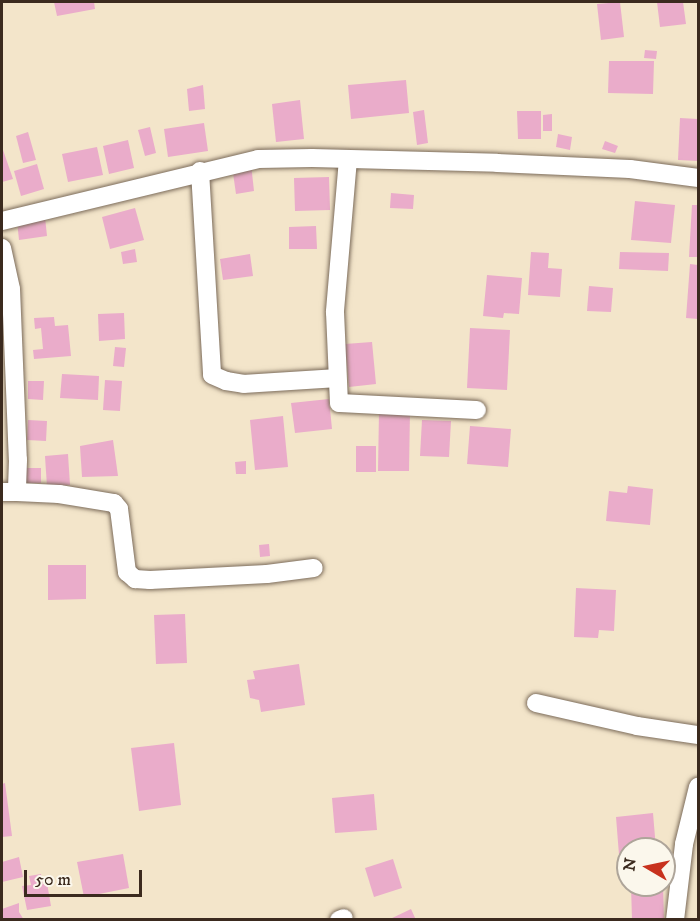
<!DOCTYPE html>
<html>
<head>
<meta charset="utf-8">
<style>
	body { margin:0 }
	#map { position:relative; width:700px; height:921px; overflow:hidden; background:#f3e5ca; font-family:"IM FELL DW Pica",serif }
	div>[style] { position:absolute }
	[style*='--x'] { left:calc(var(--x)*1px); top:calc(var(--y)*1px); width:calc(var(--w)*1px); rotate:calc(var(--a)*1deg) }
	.building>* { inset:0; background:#eaacca }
	.roads { filter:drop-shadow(0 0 2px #7b6b5a) drop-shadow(0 0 2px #7b6b5a) }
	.minor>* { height:18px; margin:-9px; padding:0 9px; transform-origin:9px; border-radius:9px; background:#fff }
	span { translate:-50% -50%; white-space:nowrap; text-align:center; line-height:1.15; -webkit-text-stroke:5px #fbf7ec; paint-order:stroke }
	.frame { position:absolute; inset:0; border:3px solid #3b2a1e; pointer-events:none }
	.north { position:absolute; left:616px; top:837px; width:60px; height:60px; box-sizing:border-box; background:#fbf7ec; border:2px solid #aea59a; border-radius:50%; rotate:279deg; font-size:16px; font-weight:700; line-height:24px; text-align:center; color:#3b2a1e }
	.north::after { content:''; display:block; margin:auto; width:21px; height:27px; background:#c8321e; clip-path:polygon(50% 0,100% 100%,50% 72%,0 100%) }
	.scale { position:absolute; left:24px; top:870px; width:118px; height:27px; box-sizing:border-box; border:3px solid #3b2a1e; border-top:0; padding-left:8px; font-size:18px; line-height:21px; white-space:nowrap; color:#3b2a1e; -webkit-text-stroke:4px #fbf7ec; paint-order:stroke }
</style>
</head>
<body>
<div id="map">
	<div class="building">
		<div style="clip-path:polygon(54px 2px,94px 2px,95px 9px,57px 16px)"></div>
		<div style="clip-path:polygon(620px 2px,624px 37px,601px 40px,597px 4px)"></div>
		<div style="clip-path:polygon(657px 2px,683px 2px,686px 24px,660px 27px)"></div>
		<div style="clip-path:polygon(645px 50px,657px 51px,656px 59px,644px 58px)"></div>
		<div style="clip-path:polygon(609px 61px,654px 61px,653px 94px,608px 93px)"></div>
		<div style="clip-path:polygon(406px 80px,409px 113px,351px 119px,348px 85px)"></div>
		<div style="clip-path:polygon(203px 85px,205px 109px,189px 111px,187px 89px)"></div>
		<div style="clip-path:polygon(300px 100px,304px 139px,276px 142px,272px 104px)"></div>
		<div style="clip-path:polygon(424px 110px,428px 143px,417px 145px,413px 112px)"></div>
		<div style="clip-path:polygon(517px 111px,541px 111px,541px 139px,518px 139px)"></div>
		<div style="clip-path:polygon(552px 114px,552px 131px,543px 131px,543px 115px)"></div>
		<div style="clip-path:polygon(680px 118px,698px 119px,698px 161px,678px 160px)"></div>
		<div style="clip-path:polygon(204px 123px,208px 151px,168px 157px,164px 129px)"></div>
		<div style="clip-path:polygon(150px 127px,156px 153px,145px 156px,138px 130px)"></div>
		<div style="clip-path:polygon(28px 132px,36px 160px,23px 163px,16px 136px)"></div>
		<div style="clip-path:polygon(558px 134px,572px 137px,570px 150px,556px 147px)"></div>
		<div style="clip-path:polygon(128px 140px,134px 168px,109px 174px,103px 146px)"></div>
		<div style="clip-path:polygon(605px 141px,618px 146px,615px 153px,602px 149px)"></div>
		<div style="clip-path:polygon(2px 147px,13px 179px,2px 182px)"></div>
		<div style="clip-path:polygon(97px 147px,103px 175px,68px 182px,62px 154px)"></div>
		<div style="clip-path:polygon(37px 164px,44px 189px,21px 196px,14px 171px)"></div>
		<div style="clip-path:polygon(251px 164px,254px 191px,236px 194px,232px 166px)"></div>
		<div style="clip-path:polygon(329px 177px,330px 210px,295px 211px,294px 178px)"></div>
		<div style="clip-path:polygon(391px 193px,414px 195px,413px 209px,390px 208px)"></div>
		<div style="clip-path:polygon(635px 201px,675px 205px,671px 243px,631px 240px)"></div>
		<div style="clip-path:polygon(692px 205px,698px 205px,698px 257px,689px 257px)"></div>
		<div style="clip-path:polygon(135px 208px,144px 240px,110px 249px,102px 217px)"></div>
		<div style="clip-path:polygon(45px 217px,47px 236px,19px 240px,17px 221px)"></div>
		<div style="clip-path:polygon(316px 226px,317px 249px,289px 249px,289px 227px)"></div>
		<div style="clip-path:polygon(135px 249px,137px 262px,123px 264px,121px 252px)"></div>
		<div style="clip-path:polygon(531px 252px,549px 253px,548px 268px,562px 269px,560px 297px,528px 295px)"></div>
		<div style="clip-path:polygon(620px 252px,669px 253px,668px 271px,619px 269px)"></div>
		<div style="clip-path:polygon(250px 254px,253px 276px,223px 280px,220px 259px)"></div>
		<div style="clip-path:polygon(690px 264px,698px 265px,698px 319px,686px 318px)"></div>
		<div style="clip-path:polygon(487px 275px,522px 278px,519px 314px,504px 313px,503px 318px,483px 316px)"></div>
		<div style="clip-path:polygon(589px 286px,613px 288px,611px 312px,587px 311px)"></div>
		<div style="clip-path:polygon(124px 313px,125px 339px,99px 341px,98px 314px)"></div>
		<div style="clip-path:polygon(54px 317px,55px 326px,68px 325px,71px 356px,34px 359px,33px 350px,43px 349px,41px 328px,35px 329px,34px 318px)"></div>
		<div style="clip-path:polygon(470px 328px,510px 330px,507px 390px,467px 388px)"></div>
		<div style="clip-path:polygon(372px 342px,376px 384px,349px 387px,345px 344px)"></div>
		<div style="clip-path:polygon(115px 347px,126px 348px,124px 367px,113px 366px)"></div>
		<div style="clip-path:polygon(62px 374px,99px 376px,98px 400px,60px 398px)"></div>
		<div style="clip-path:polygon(105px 380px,122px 381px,120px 411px,103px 410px)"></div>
		<div style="clip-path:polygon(28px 381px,44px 381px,43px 400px,28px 399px)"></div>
		<div style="clip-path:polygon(329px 399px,332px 429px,295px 433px,291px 403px)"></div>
		<div style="clip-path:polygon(379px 411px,410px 411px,409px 471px,378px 471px)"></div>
		<div style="clip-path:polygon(283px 416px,288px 467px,255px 470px,250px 420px)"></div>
		<div style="clip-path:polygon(28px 420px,47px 421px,46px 441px,27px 440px)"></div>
		<div style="clip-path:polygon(422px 420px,451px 421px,449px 457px,420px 456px)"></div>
		<div style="clip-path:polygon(470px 426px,511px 429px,508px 467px,467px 464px)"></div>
		<div style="clip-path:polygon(113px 440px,118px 476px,82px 477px,80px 446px)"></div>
		<div style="clip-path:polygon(356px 446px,376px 446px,376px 472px,356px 472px)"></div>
		<div style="clip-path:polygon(68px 454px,70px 485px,47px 487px,45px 456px)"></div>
		<div style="clip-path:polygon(246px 461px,246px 474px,236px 474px,235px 462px)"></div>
		<div style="clip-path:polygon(26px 468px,41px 468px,41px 483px,26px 483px)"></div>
		<div style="clip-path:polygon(628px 486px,653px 489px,650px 525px,606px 521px,609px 491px,627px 493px)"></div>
		<div style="clip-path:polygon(269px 544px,270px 556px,260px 557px,259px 545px)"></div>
		<div style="clip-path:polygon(48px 565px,86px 565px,86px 599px,48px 600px)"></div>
		<div style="clip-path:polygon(576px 588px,616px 590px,614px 631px,599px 630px,598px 638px,574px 637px)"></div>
		<div style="clip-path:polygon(185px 614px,187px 663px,156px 664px,154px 615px)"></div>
		<div style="clip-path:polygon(299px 664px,305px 705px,261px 712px,259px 700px,250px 698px,247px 680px,255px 679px,253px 671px)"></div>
		<div style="clip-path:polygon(174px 743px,181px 805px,139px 811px,131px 748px)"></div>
		<div style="clip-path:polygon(5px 783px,12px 836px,2px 837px,2px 784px)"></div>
		<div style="clip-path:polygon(374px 794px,377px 830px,335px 833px,332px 798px)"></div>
		<div style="clip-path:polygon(653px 813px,656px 849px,628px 849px,628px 879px,621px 880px,616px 817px)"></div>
		<div style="clip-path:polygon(123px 854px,129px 888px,84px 897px,77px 862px)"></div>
		<div style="clip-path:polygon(19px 857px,23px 877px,2px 882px,2px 862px)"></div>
		<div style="clip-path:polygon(393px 859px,402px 888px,374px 897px,365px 868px)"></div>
		<div style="clip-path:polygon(41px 874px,43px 884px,47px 883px,51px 906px,27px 910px,22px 886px,31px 885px,29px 876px)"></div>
		<div style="clip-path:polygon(631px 885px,663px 885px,664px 920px,632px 920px)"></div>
		<div style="clip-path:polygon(19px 903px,19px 912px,24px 920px,2px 920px,2px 909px)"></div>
		<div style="clip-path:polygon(411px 909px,416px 920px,388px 920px)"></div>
	</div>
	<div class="roads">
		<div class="minor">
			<div style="--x:348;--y:159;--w:154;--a:94.9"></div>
			<div style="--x:335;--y:312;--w:91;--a:87.5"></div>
			<div style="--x:339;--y:403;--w:138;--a:2.9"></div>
			<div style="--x:200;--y:171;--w:204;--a:86.6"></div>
			<div style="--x:212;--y:375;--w:15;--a:23"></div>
			<div style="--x:226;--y:381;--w:18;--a:9"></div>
			<div style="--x:244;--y:384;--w:93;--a:-3.7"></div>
			<div style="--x:2;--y:221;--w:263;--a:-13.6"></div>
			<div style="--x:258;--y:159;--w:54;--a:-1.1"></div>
			<div style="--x:312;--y:158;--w:185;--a:1.5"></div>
			<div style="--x:497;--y:163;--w:133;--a:2.6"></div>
			<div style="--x:630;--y:169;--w:69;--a:7.5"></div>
			<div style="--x:2;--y:248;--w:42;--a:77.6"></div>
			<div style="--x:11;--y:289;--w:171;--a:87.7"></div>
			<div style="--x:18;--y:460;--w:32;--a:92"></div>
			<div style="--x:17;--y:492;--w:15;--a:180"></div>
			<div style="--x:17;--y:492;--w:42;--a:2.7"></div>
			<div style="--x:59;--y:494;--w:56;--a:9.3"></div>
			<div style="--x:114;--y:503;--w:8;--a:50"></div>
			<div style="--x:119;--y:509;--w:64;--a:82.8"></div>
			<div style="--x:127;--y:572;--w:11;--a:41"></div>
			<div style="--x:135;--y:579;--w:15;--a:4"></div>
			<div style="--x:150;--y:580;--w:117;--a:-2.9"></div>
			<div style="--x:267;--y:574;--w:47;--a:-7.3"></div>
			<div style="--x:536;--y:703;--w:104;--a:12.8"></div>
			<div style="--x:637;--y:726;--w:62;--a:8.4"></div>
			<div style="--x:339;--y:920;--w:5;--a:-22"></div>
			<div style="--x:675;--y:920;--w:77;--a:-83.2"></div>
			<div style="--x:684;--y:844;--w:59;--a:-76.2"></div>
		</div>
	</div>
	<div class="frame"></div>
	<div class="north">N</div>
	<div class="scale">50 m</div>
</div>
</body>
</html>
